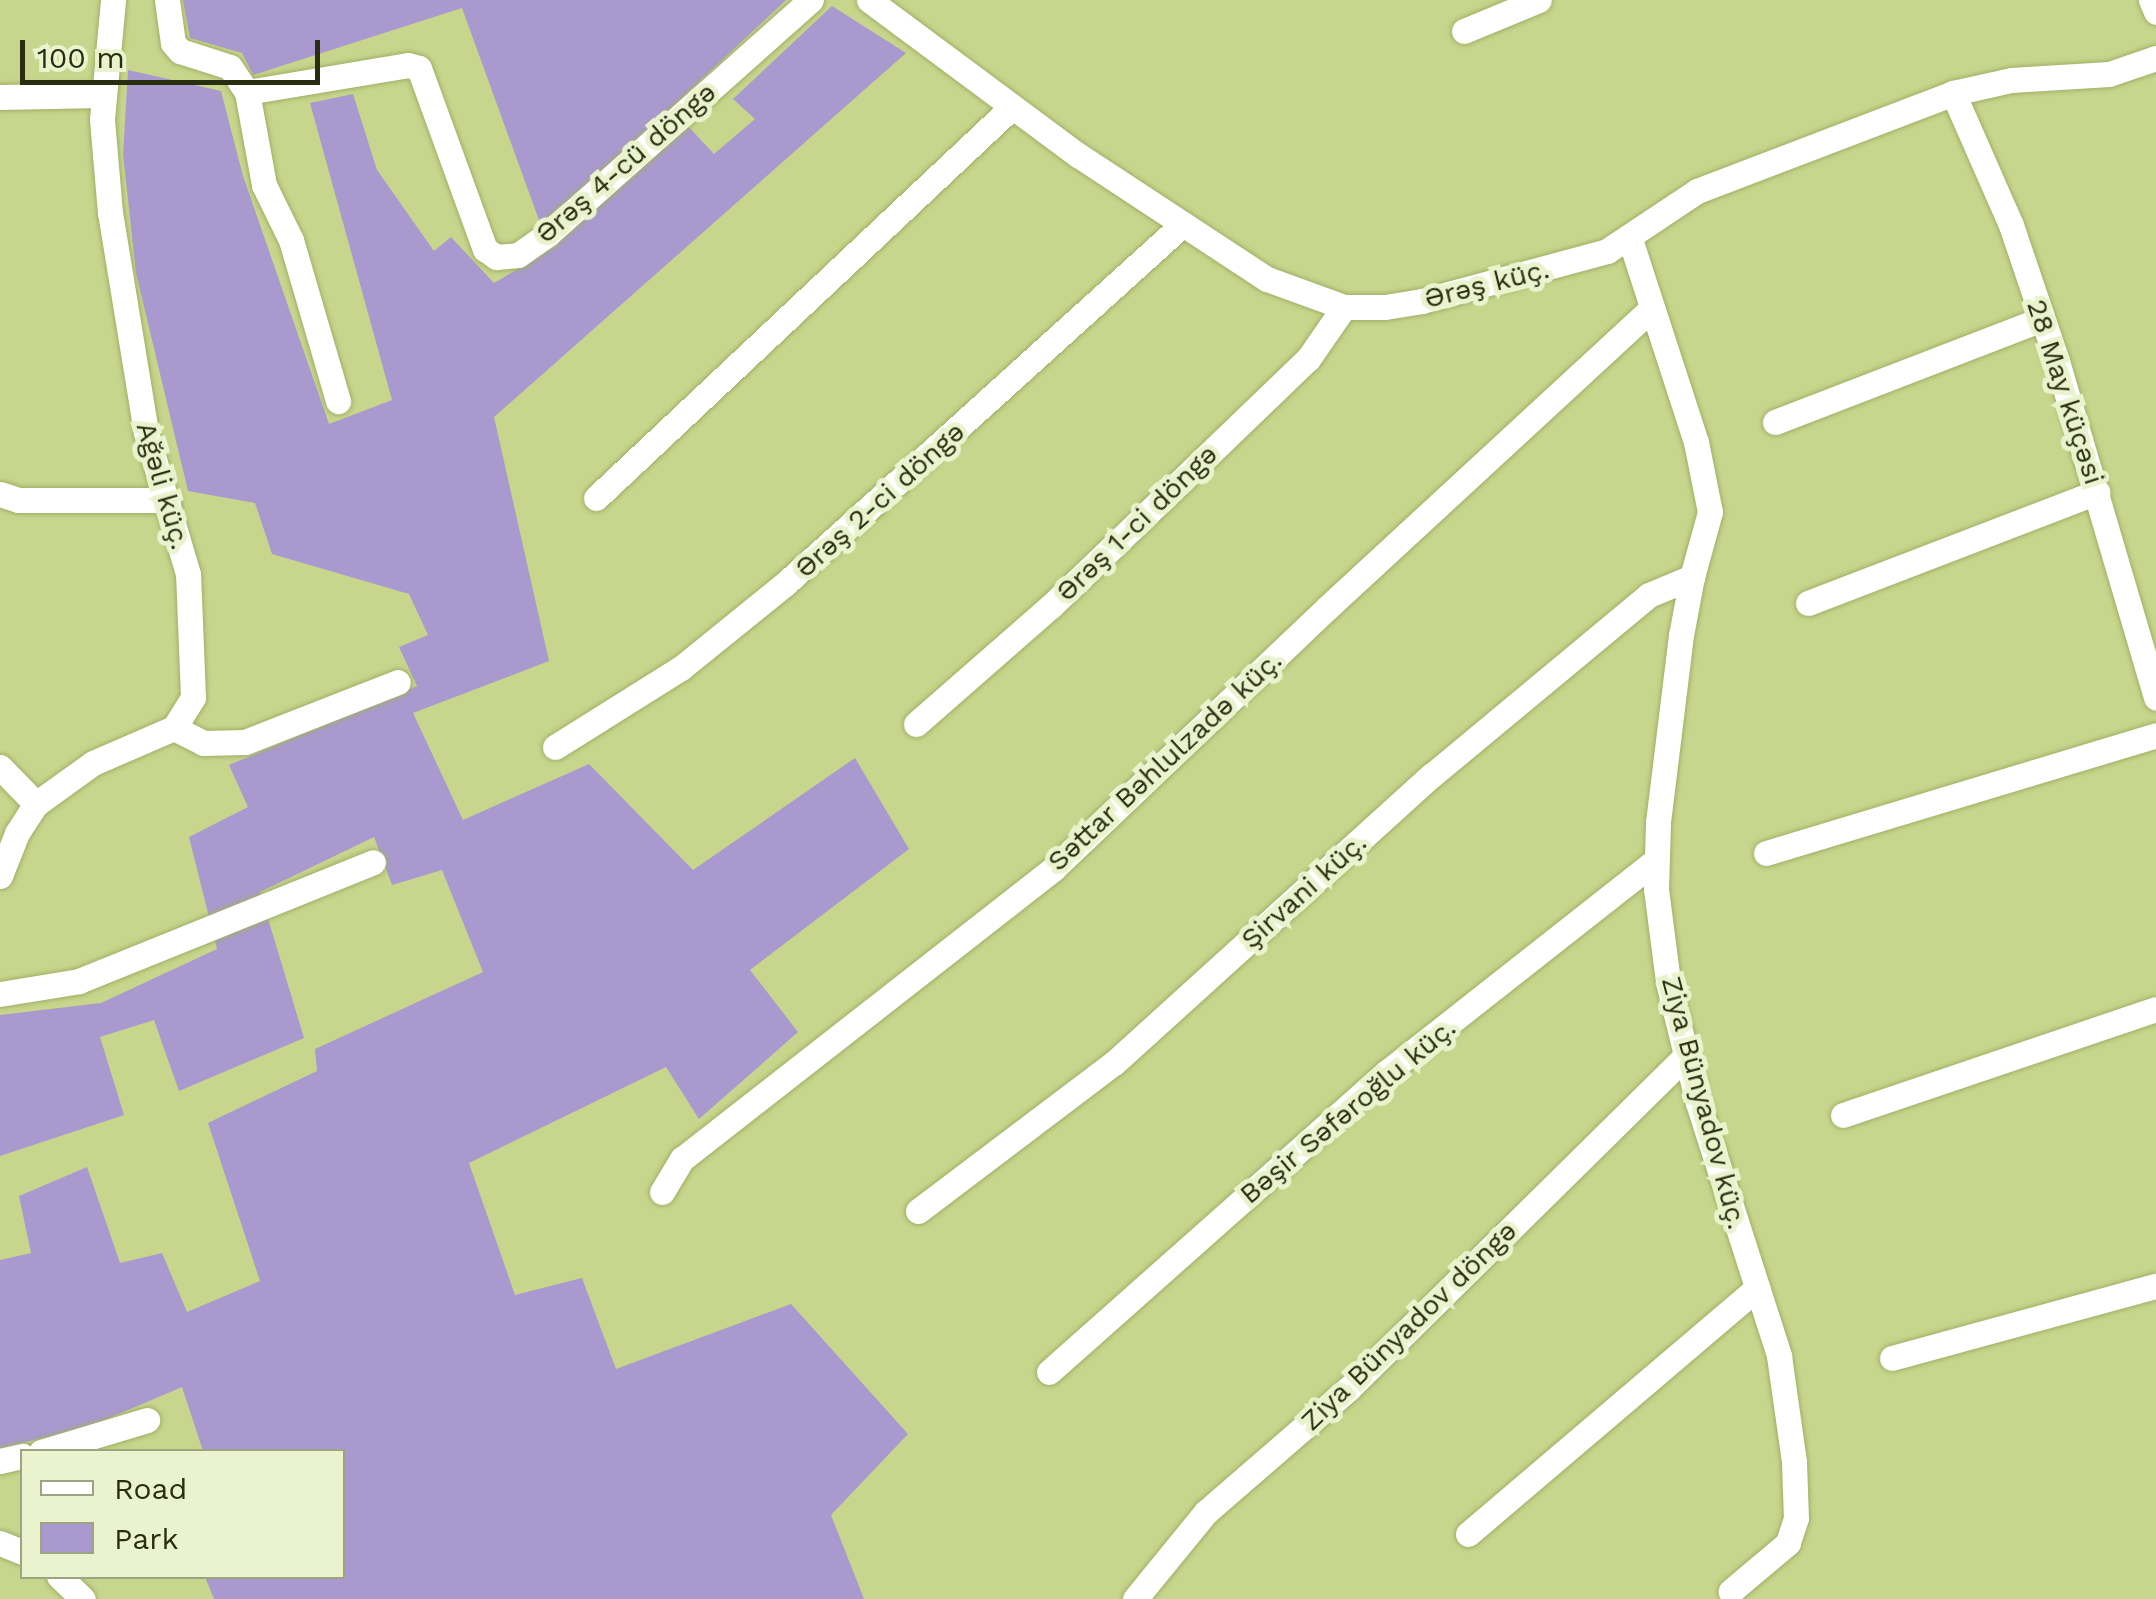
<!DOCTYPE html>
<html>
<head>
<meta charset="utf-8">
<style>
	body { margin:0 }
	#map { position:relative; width:2156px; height:1599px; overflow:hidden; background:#c7d68c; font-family:"Work Sans",sans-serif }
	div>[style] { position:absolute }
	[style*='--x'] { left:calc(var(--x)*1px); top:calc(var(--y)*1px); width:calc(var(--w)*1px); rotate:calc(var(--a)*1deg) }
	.green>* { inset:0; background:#a999cf }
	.roads { filter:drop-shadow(0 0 2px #a1af67) drop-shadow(0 0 2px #a1af67) }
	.minor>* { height:25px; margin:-12.5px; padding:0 12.5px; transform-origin:12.5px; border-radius:12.5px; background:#fff }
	span { translate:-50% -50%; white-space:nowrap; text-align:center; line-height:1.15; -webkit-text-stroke:10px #eaf3ce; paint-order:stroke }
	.street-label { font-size:28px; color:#292e10 }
	.legend { position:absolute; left:20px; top:1449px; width:325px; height:130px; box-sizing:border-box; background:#eaf3ce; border:2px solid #9da482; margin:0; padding:12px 18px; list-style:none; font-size:30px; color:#292e10 }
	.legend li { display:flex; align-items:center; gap:20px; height:50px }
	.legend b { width:50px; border:2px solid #9da482 }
	.scale { position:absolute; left:20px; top:40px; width:300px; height:45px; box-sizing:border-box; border:5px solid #292e10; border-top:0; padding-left:12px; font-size:30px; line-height:35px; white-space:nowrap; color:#292e10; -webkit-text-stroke:8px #eaf3ce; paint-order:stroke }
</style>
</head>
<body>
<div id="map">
	<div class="green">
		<div style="clip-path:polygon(183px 0,786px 0,671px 108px,714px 154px,755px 119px,733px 99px,832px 6px,906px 53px,494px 417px,549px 661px,413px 713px,463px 820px,589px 764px,693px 870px,855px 758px,909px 849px,750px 970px,798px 1032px,699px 1119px,666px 1067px,469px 1163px,515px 1295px,582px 1278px,616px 1369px,791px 1304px,908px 1434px,831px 1515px,864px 1599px,214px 1599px,205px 1577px,342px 1576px,342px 1452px,203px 1451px,182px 1387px,86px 1428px,0 1448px,0 1260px,31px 1253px,19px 1196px,87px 1167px,120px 1263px,162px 1253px,187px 1312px,260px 1281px,208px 1123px,317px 1071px,315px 1049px,483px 972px,442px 870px,392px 885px,374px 837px,260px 892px,304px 1038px,179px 1091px,154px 1020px,100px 1037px,124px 1115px,0 1156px,0 1015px,101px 1003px,217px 949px,189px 837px,248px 807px,229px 765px,417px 686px,399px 647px,428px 635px,409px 594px,272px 554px,255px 503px,188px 491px,136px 273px,123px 154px,128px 70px,221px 91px,243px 176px,329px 424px,392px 400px,310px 103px,353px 94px,377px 170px,434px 251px,451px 237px,494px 283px,558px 245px,539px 220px,462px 8px,253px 75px,242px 53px,190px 38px)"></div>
	</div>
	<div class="roads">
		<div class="minor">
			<div style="--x:167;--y:0;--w:43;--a:82.1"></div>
			<div style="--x:173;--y:43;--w:11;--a:49"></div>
			<div style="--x:180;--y:51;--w:52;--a:17.7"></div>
			<div style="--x:230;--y:67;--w:30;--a:56"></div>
			<div style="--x:247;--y:92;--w:95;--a:79.6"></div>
			<div style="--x:264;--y:185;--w:61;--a:63.9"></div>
			<div style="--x:291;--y:240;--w:168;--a:73.7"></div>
			<div style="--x:869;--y:0;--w:260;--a:36.6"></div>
			<div style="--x:1078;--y:155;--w:226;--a:33.3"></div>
			<div style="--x:1267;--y:279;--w:82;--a:20"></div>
			<div style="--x:1344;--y:307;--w:41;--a:0"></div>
			<div style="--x:1385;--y:307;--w:37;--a:-9"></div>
			<div style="--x:1422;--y:301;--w:192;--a:-15.1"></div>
			<div style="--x:1607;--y:251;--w:108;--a:-33.7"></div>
			<div style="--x:1697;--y:191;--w:274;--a:-20.9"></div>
			<div style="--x:1953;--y:93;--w:59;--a:-12.6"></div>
			<div style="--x:2011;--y:80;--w:98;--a:-3.5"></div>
			<div style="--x:2109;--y:74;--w:50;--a:-18.8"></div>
			<div style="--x:2151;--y:0;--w:13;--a:67"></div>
			<div style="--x:1464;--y:31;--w:81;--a:-22.5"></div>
			<div style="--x:247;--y:92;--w:163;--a:-9.5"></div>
			<div style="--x:408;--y:65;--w:11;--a:15"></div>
			<div style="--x:419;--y:68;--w:193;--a:70"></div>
			<div style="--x:485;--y:249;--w:14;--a:36"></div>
			<div style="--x:496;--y:257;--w:22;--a:-5"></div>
			<div style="--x:518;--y:255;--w:37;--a:-35"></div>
			<div style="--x:548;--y:234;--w:352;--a:-41.7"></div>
			<div style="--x:1953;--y:93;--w:144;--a:66.3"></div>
			<div style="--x:2011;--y:225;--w:144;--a:71.3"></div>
			<div style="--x:2057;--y:361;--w:351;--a:73.6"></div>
			<div style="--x:0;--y:97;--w:103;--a:-1.1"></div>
			<div style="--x:1630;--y:239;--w:213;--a:72"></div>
			<div style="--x:1696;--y:442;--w:71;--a:78.7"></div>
			<div style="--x:1710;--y:512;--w:67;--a:105.5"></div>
			<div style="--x:1692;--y:577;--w:59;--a:100.7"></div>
			<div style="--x:1681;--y:635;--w:189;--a:97"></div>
			<div style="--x:1658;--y:823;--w:66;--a:91.7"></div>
			<div style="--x:1656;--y:889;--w:94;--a:82.6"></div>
			<div style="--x:1668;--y:982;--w:125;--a:76.1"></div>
			<div style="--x:1698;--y:1103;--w:266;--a:72.2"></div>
			<div style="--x:1779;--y:1356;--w:107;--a:81.9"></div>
			<div style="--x:1794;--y:1462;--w:56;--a:88"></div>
			<div style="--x:1796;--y:1518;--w:26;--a:108"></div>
			<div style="--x:1788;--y:1543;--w:75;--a:139.9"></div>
			<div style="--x:1775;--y:422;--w:286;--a:-21.1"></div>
			<div style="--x:0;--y:494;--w:19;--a:18"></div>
			<div style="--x:18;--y:500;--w:150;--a:0"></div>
			<div style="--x:596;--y:498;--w:571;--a:-43.23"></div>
			<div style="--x:1808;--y:603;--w:310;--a:-21"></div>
			<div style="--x:916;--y:724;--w:179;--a:-41.2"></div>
			<div style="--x:1051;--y:606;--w:356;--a:-43.9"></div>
			<div style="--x:1308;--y:359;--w:63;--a:-55.3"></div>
			<div style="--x:174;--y:728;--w:33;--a:27"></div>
			<div style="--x:203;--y:743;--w:42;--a:-1.4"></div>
			<div style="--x:245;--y:742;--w:164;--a:-21.4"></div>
			<div style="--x:555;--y:747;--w:149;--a:-32.1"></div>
			<div style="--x:681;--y:668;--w:135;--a:-39"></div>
			<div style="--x:786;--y:583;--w:535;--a:-42.12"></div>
			<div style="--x:0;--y:767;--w:52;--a:45.8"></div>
			<div style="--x:1766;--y:853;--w:407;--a:-16.8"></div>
			<div style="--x:0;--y:876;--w:46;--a:-68.4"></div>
			<div style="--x:17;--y:833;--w:35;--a:-57"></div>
			<div style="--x:36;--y:804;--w:70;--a:-35.7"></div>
			<div style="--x:93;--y:763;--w:88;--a:-23.4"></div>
			<div style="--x:174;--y:728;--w:36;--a:-58"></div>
			<div style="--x:193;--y:697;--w:123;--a:-92.3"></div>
			<div style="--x:188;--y:574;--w:148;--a:-106.5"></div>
			<div style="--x:146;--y:432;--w:222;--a:-99.3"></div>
			<div style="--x:110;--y:213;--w:94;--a:-94.9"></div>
			<div style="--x:102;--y:119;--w:120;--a:-84.7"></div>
			<div style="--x:0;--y:994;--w:80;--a:-9.3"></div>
			<div style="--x:79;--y:981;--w:317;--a:-22"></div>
			<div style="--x:1843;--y:1115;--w:330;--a:-18.7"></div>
			<div style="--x:662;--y:1192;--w:39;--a:-59"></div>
			<div style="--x:682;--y:1159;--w:472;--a:-38"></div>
			<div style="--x:1054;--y:868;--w:377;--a:-43.6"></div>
			<div style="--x:1327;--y:608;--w:442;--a:-42.7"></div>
			<div style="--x:918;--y:1211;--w:246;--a:-37.1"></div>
			<div style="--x:1114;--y:1063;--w:428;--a:-42.2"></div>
			<div style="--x:1431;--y:776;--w:283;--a:-39.7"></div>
			<div style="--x:1649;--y:595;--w:47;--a:-22.7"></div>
			<div style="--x:1892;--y:1358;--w:274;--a:-15.3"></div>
			<div style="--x:1049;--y:1372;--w:452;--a:-41.6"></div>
			<div style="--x:1387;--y:1072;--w:341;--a:-38.2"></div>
			<div style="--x:41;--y:1452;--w:111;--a:-16.8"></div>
			<div style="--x:0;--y:1461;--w:23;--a:-13"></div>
			<div style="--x:1468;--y:1534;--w:380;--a:-40.4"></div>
			<div style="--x:0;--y:1543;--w:24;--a:22"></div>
			<div style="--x:59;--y:1576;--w:33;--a:44"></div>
			<div style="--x:1135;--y:1599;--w:112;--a:-50.8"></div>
			<div style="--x:1206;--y:1512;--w:188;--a:-40.9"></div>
			<div style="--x:1348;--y:1389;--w:474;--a:-44.6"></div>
		</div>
	</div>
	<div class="street-label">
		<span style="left:626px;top:163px;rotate:-41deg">Ərəş 4-cü döngə</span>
		<span style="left:1487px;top:284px;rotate:-14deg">Ərəş küç.</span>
		<span style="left:2065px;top:392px;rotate:72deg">28 May küçəsi</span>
		<span style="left:163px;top:486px;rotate:74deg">Ağəli küç.</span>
		<span style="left:880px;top:500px;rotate:-42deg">Ərəş 2-ci döngə</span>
		<span style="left:1137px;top:523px;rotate:-44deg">Ərəş 1-ci döngə</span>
		<span style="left:1165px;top:761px;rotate:-43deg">Səttar Bəhlulzadə küç.</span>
		<span style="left:1304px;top:891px;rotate:-42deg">Şirvani küç.</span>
		<span style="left:1704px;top:1103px;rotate:75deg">Ziya Bünyadov küç.</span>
		<span style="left:1348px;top:1111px;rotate:-40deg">Bəşir Səfəroğlu küç.</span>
		<span style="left:1409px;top:1326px;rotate:-44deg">Ziya Bünyadov döngə</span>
	</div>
	<ul class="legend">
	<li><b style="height:12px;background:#fff"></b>Road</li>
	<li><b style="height:28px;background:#a999cf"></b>Park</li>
	</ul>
	<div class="scale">100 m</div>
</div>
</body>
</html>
